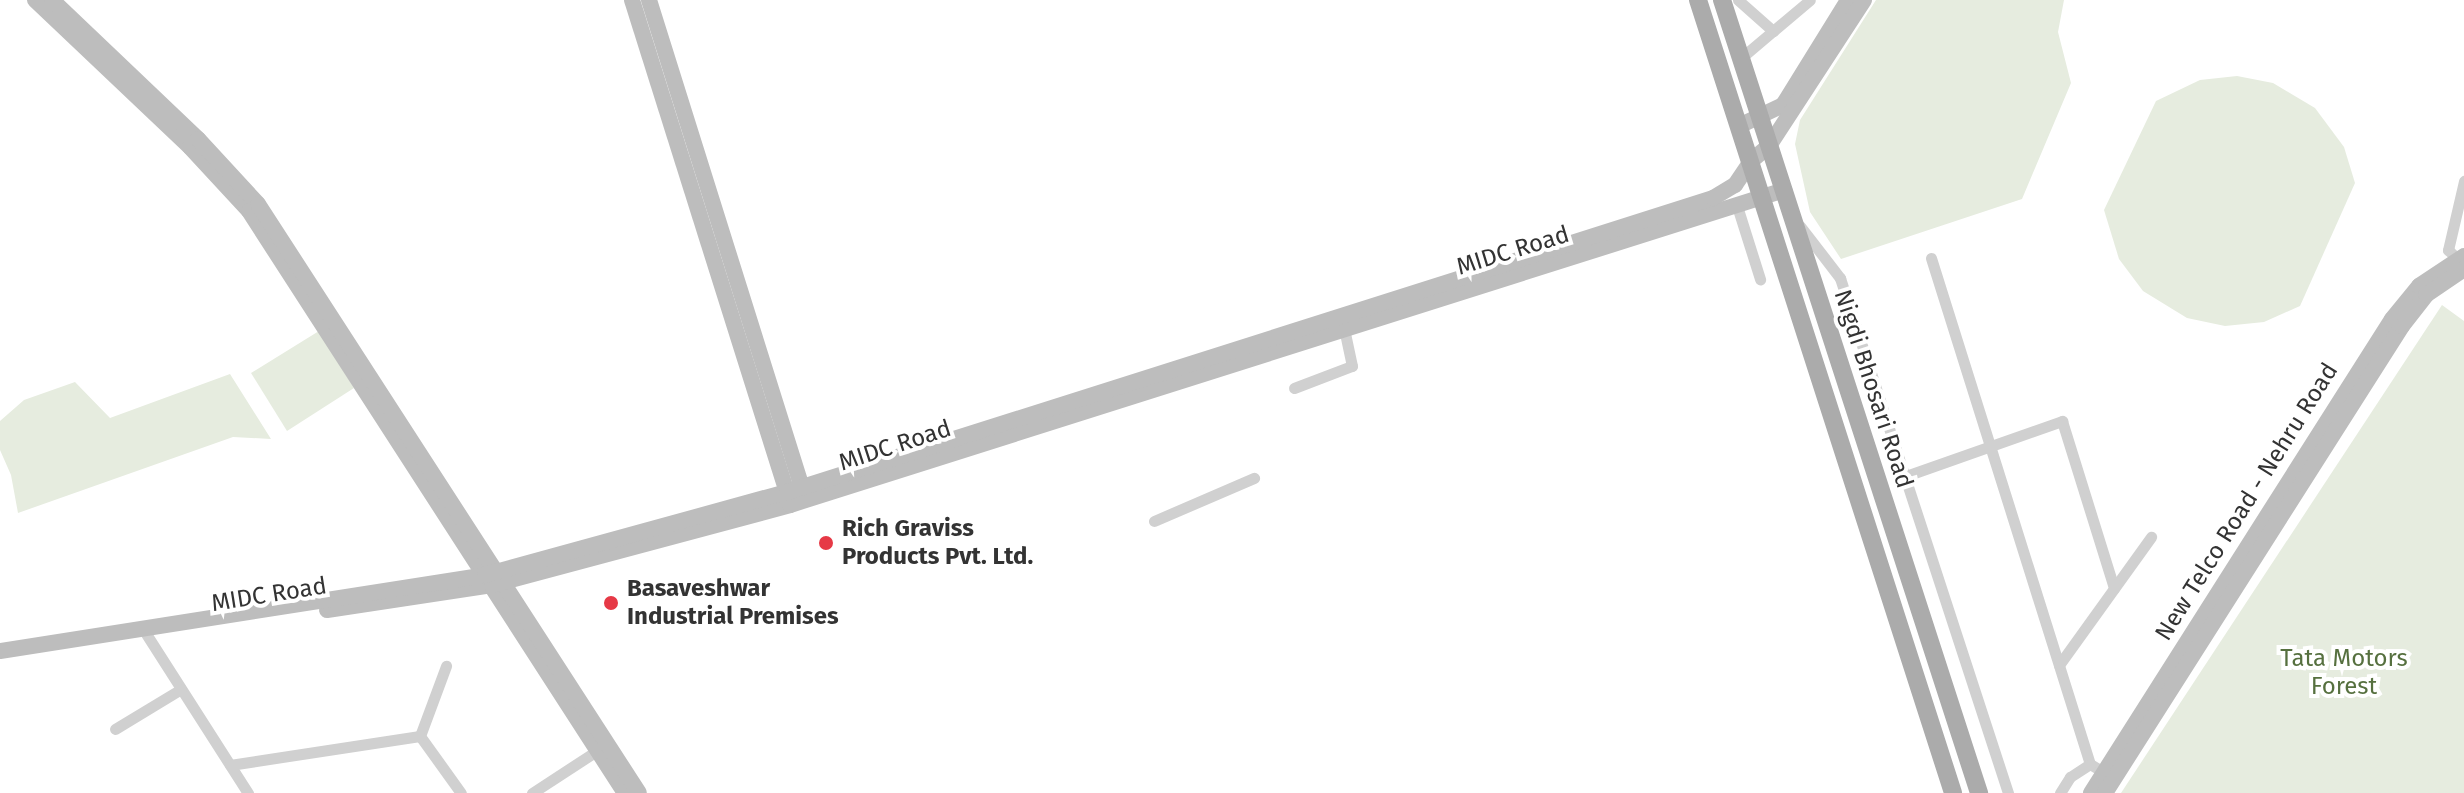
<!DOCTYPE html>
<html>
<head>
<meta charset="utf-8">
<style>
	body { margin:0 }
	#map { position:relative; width:2464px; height:793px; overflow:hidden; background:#fff; font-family:"Fira Sans",sans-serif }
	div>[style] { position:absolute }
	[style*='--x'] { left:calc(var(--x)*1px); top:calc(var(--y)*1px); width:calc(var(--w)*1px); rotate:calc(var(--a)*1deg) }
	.green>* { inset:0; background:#e6ecdf }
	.street>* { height:11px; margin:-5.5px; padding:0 5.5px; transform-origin:5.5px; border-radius:5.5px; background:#d0d0d0 }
	.secondary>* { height:16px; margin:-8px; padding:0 8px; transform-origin:8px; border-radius:8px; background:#bdbdbd }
	.primary>* { height:18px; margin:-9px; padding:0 9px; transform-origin:9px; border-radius:9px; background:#ababab }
	.dots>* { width:22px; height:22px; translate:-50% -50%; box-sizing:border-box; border:4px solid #fff; border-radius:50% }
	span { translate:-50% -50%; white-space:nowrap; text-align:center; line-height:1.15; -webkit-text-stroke:8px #fff; paint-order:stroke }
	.street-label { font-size:24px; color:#333 }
	.poi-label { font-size:24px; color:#333; font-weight:700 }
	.left { translate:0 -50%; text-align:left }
	.park-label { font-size:24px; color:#56703f }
</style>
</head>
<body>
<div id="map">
	<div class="green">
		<div style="clip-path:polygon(1876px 0,2064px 0,2058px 32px,2071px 83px,2022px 199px,1841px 259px,1810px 212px,1795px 144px,1800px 120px)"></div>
		<div style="clip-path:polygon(2237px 76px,2273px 83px,2315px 108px,2344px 147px,2355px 183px,2300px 306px,2264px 322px,2225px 326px,2187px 318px,2143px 291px,2119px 259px,2104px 210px,2156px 101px,2200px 80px)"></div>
		<div style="clip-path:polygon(2442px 305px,2464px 321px,2464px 793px,2121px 793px)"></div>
		<div style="clip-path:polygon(319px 331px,354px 388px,287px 431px,251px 373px)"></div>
		<div style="clip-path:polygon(230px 374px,271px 439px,233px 437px,18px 513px,11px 475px,0 450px,0 421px,24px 400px,75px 382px,110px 418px)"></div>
	</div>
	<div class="street">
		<div style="--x:1738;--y:0;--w:47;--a:41.5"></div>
		<div style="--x:1773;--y:31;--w:48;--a:-40"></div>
		<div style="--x:1741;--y:58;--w:42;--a:-40.2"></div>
		<div style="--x:1737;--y:206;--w:77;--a:72.5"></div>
		<div style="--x:1800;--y:226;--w:66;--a:52.4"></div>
		<div style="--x:1840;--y:278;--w:542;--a:71.93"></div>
		<div style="--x:1931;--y:258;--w:530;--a:72.56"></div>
		<div style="--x:2090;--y:764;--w:21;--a:31"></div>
		<div style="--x:2462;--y:263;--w:19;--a:-137"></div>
		<div style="--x:2448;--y:250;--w:71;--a:-76.9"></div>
		<div style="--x:1294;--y:388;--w:62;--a:-20.8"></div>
		<div style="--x:1352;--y:366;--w:38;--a:-102"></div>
		<div style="--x:1903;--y:477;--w:169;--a:-19.4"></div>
		<div style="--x:2062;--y:421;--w:175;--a:72.7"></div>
		<div style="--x:1154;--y:521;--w:109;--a:-23.3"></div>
		<div style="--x:143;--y:629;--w:195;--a:57.4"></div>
		<div style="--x:2059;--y:665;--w:158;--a:-54.3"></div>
		<div style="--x:115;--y:729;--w:77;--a:-31.2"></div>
		<div style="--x:420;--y:736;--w:75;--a:-69.6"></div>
		<div style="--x:420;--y:736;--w:70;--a:54.3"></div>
		<div style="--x:230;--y:765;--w:192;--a:-8.7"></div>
		<div style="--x:532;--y:793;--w:86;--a:-33.1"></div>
		<div style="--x:2060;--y:793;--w:19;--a:-58"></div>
		<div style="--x:2070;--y:777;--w:24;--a:-33"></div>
	</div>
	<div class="secondary">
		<div style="--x:35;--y:0;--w:214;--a:43.5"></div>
		<div style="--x:190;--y:147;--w:87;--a:47.3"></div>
		<div style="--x:249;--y:211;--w:693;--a:57.14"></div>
		<div style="--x:52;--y:0;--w:202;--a:43.6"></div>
		<div style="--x:198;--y:139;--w:88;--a:47.3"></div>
		<div style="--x:258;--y:204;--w:701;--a:57.1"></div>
		<div style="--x:632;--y:0;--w:523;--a:72.53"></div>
		<div style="--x:649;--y:0;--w:518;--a:72.58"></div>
		<div style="--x:1739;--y:126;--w:49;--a:-25.5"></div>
		<div style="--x:1783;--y:105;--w:123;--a:-58.2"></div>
		<div style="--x:327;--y:610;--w:167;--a:-8.6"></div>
		<div style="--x:492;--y:585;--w:309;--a:-15"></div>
		<div style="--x:790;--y:505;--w:1043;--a:-17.58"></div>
		<div style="--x:0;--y:651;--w:491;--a:-8.9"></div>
		<div style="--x:485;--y:575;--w:313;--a:-15.4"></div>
		<div style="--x:787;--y:492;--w:972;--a:-17.61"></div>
		<div style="--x:1713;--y:198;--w:26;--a:-31"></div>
		<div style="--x:1735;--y:185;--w:29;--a:-56"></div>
		<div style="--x:1751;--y:161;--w:23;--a:-40"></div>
		<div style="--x:1769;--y:146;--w:174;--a:-56.9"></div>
		<div style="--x:2091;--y:793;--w:561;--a:-57.58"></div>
		<div style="--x:2392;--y:319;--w:43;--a:-50.7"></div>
		<div style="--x:2419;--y:286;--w:54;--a:-33.7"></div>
		<div style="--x:2105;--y:793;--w:553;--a:-57.54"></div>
		<div style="--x:2402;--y:326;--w:39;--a:-52"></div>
		<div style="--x:2426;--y:295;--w:46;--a:-34.4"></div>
	</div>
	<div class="primary">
		<div style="--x:1698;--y:0;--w:833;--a:72.17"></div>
		<div style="--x:1722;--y:0;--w:834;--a:72.04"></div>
	</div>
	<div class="dots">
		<div style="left:826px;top:543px;background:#e63946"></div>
		<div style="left:611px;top:603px;background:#e63946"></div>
	</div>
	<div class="street-label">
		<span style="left:1513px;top:251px;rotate:-17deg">MIDC Road</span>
		<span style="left:1873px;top:389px;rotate:72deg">Nigdi Bhosari Road</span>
		<span style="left:895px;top:446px;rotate:-18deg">MIDC Road</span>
		<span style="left:2247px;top:502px;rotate:-58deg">New Telco Road - Nehru Road</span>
		<span style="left:269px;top:595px;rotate:-9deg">MIDC Road</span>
	</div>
	<div class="poi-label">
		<span class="left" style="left:842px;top:543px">Rich Graviss<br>Products Pvt. Ltd.</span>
		<span class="left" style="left:627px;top:603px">Basaveshwar<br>Industrial Premises</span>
	</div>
	<div class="park-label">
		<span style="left:2344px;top:673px">Tata Motors<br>Forest</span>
	</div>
</div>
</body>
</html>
